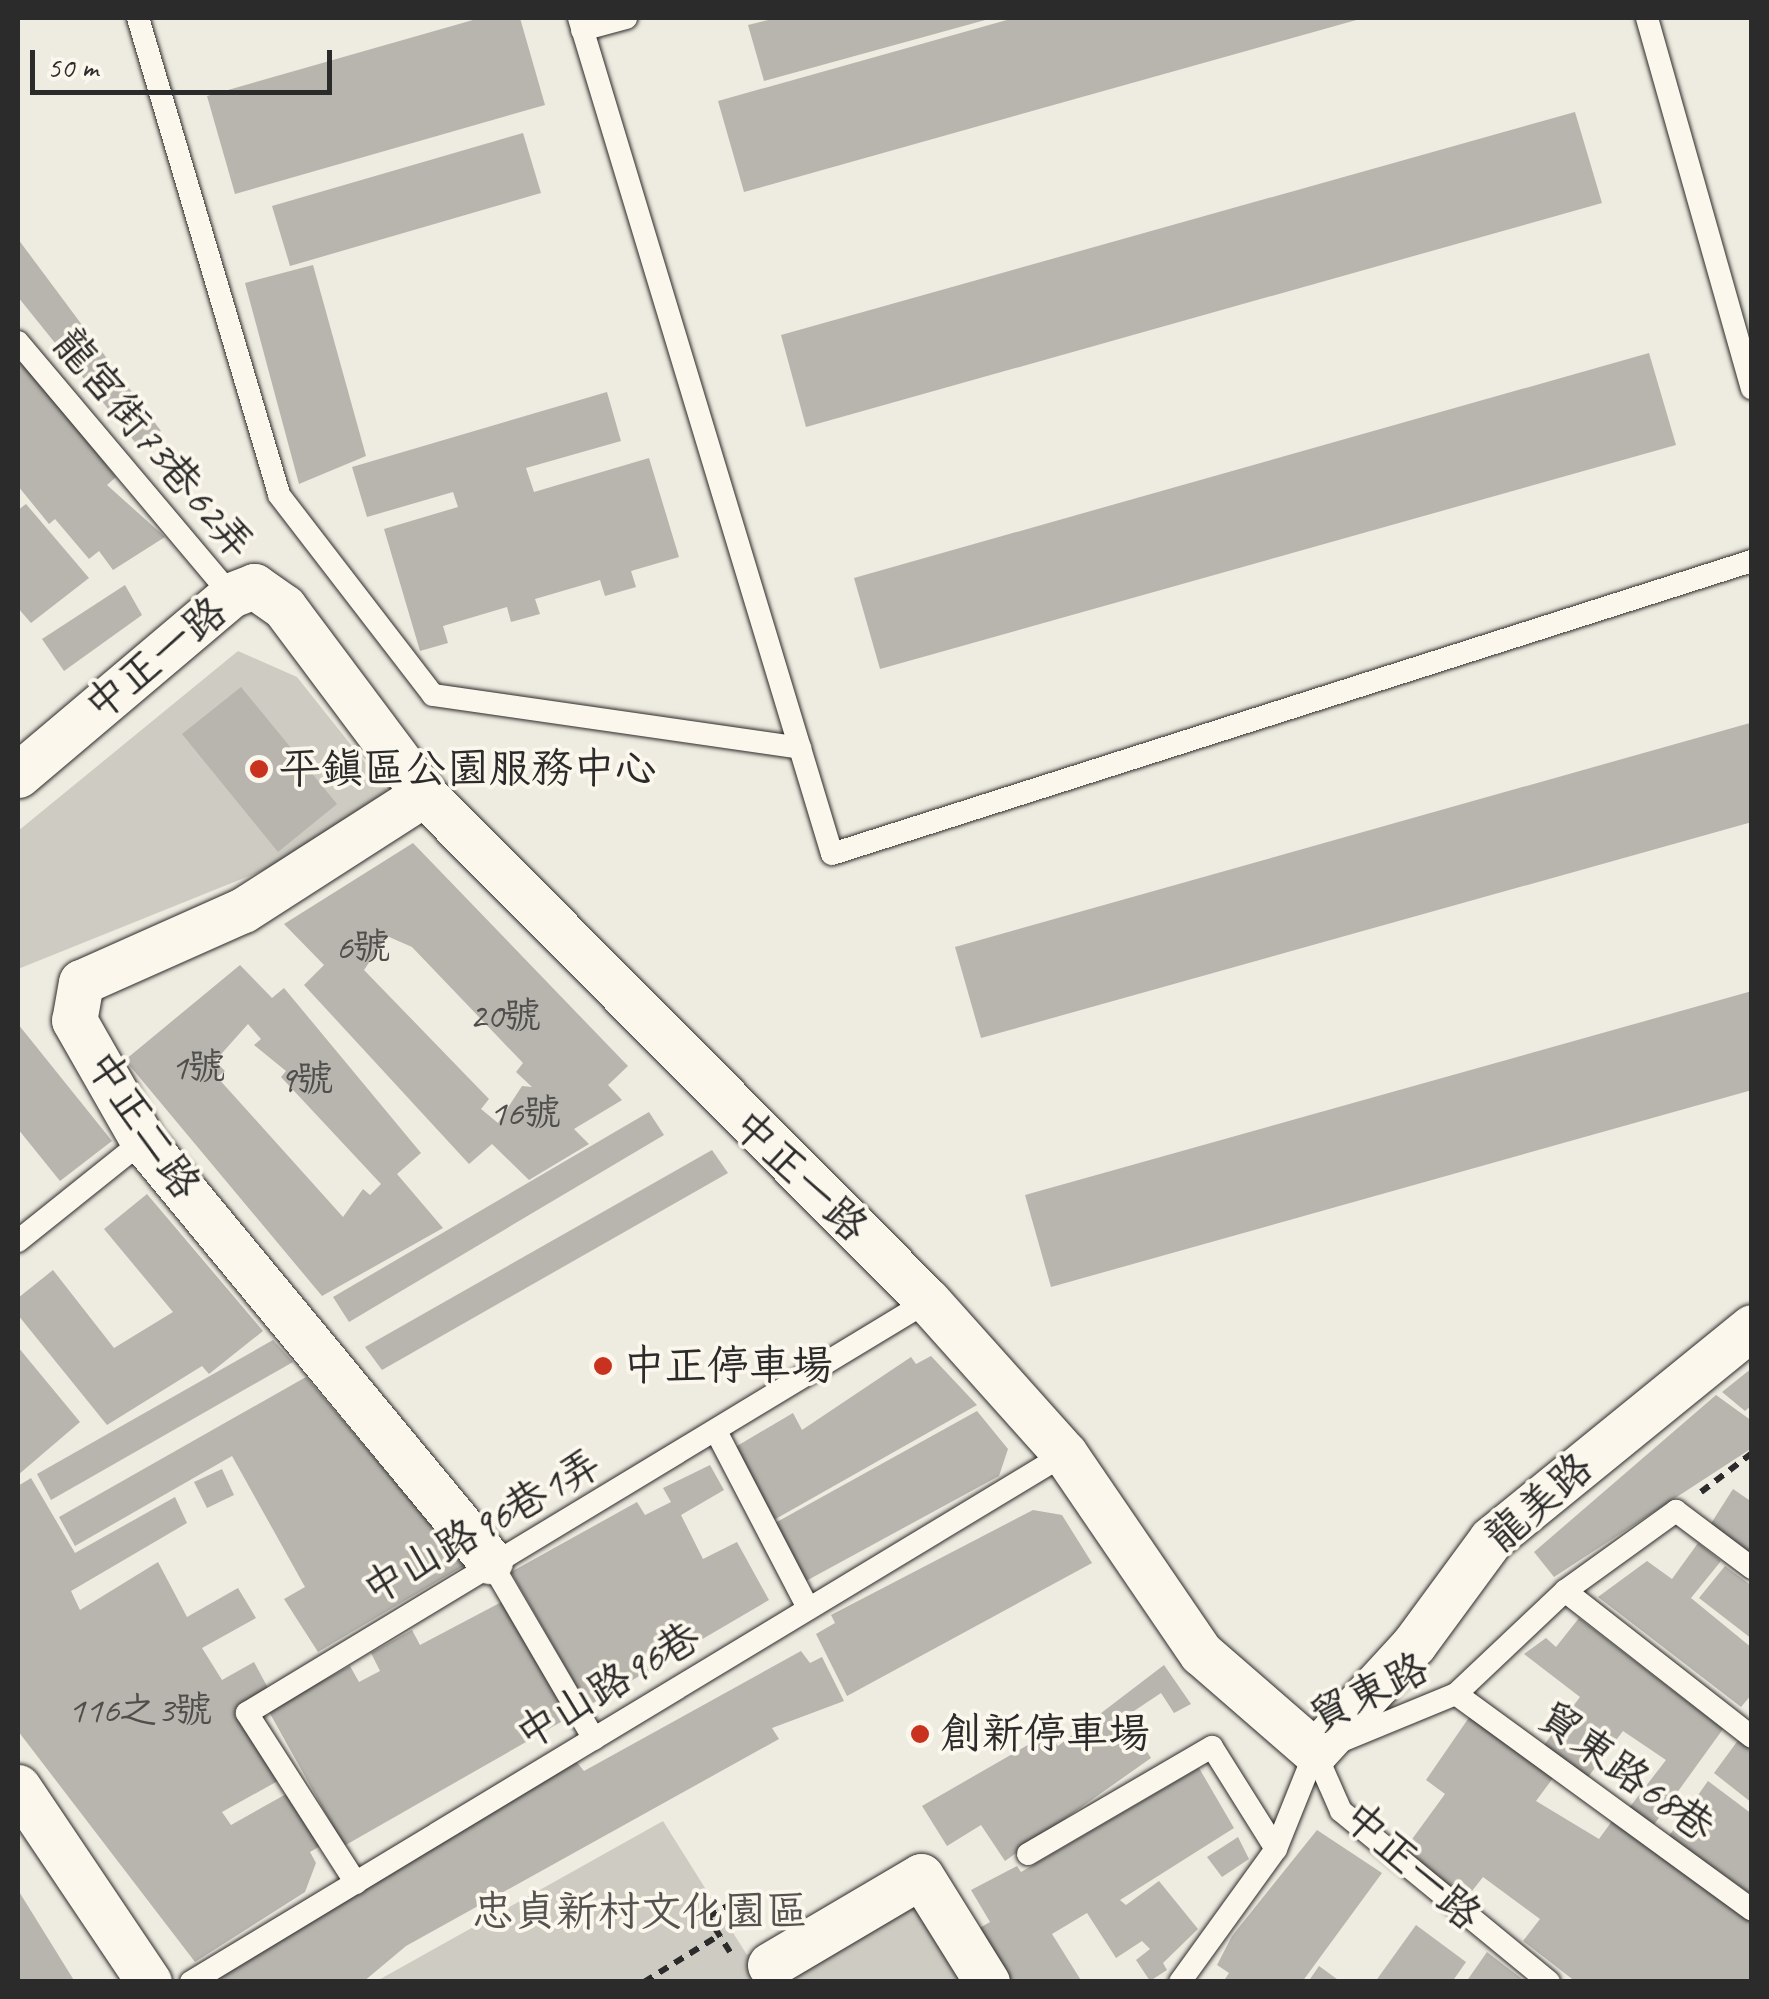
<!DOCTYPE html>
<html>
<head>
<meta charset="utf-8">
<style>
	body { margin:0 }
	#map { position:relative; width:1769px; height:1999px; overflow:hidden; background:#eeebe0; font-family:Caveat,"LXGW WenKai TC",sans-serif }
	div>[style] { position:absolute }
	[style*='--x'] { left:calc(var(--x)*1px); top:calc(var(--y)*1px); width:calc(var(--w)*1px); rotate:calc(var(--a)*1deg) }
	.green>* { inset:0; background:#cecbc2 }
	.building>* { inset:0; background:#b8b5ae }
	.path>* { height:6px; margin-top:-3px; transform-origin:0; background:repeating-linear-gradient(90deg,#2b2b2b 0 10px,transparent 0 18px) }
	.roads { filter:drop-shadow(0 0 2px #2b2b2b) drop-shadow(0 0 2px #2b2b2b) }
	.lane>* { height:22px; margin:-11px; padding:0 11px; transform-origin:11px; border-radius:11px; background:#fbf7ec }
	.street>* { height:45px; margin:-22.5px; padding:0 22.5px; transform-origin:22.5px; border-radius:22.5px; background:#fbf7ec }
	.dots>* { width:28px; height:28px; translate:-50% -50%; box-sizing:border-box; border:5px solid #fbf7ec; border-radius:50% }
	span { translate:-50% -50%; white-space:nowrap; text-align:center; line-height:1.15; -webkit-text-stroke:8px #fbf7ec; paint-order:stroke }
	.number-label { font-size:38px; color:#4e4e4c }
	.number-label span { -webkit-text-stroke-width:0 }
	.street-label { font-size:42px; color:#2b2b2b }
	.poi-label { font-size:42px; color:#2b2b2b }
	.left { translate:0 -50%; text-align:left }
	.park-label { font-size:42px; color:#545351 }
	.frame { position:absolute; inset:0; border:20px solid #2b2b2b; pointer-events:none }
	.scale { position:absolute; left:30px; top:50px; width:302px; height:45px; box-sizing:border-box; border:5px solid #2b2b2b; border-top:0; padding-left:12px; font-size:30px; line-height:35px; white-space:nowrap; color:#2b2b2b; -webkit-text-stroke:8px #fbf7ec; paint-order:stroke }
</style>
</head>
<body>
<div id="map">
	<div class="green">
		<div style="clip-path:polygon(238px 651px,297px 677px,390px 794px,371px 827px,18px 969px,18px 831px)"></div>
		<div style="clip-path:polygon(663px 1821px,747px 1955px,935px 1857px,999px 1981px,375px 1982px)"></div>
	</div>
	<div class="building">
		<div style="clip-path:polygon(480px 18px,520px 18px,545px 105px,235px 194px,207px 96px)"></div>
		<div style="clip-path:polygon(776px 18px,988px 18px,989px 19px,764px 81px,748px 25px)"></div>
		<div style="clip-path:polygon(1014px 18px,1360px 18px,1360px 19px,744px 192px,718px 101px)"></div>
		<div style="clip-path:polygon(1575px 112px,1602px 203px,806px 427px,781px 335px)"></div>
		<div style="clip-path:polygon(523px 133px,541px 193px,290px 266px,272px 206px)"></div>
		<div style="clip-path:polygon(18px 239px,161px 431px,138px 446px,18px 297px)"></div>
		<div style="clip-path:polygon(313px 265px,366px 456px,299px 484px,245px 283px)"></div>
		<div style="clip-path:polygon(1649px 353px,1676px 445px,880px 669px,854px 578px)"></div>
		<div style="clip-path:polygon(18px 355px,116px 477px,107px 485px,165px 537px,113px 570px,99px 551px,89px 559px,55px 519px,49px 524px,18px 486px)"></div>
		<div style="clip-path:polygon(607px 392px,621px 441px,526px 468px,534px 492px,649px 458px,679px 557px,631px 571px,636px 587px,605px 596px,600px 580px,535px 599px,540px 614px,511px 622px,507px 607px,443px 626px,448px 643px,420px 651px,384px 529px,458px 507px,453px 492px,367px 517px,352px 467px)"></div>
		<div style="clip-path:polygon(26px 504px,89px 578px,31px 623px,18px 608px,18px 510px)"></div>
		<div style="clip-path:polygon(125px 585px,142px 615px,64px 671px,42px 639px)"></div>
		<div style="clip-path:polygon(241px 687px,337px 804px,278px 852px,182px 734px)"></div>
		<div style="clip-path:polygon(1750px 723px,1752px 822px,981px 1038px,955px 947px)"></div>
		<div style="clip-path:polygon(evenodd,413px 843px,628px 1066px,608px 1085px,622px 1100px,574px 1129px,589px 1144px,529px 1180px,492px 1144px,469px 1164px,304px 985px,324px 965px,284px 924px,413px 843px,387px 936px,412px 947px,523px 1063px,516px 1072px,532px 1087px,522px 1086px,498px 1123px,481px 1109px,489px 1099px,364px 970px,387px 936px)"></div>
		<div style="clip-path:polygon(evenodd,240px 965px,272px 998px,284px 988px,421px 1153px,397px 1174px,443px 1228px,322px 1296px,125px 1060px,240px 965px,248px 1024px,261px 1039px,254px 1045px,286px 1071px,281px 1077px,381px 1184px,370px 1195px,363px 1189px,343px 1217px,217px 1077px,225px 1071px,215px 1061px,248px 1024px)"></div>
		<div style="clip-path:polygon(1752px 991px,1752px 1090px,1051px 1287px,1025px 1195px)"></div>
		<div style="clip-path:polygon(18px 1024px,112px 1141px,60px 1181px,18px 1129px)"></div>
		<div style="clip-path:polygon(649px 1112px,664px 1135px,349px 1322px,333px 1297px)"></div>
		<div style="clip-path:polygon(712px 1150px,728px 1173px,382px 1370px,365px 1347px)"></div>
		<div style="clip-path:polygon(147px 1194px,263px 1331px,209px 1374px,202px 1366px,107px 1425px,18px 1315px,18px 1298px,53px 1270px,114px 1348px,173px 1312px,104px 1229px)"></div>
		<div style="clip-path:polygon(273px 1340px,293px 1362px,51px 1500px,37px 1474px)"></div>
		<div style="clip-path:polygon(18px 1347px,80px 1422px,18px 1475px)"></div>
		<div style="clip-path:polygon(931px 1356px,977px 1405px,772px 1521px,732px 1449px,793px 1413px,802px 1430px,911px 1357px,916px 1364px)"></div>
		<div style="clip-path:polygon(1752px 1368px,1752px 1405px,1745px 1411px,1722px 1392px)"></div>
		<div style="clip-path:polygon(306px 1377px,465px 1565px,318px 1652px,284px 1599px,305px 1587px,232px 1456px,75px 1546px,59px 1517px)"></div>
		<div style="clip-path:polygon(1716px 1395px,1752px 1421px,1752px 1448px,1554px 1577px,1534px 1552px)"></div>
		<div style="clip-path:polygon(977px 1411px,1008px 1449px,999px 1476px,806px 1581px,775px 1523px)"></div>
		<div style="clip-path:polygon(710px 1465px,724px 1490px,681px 1515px,703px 1559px,737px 1542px,769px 1600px,588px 1706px,511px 1572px,637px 1502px,645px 1515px,671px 1502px,663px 1488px)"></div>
		<div style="clip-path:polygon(222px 1469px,234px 1495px,207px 1508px,194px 1482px)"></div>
		<div style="clip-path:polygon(31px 1478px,75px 1553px,175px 1497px,187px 1523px,71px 1591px,80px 1610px,158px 1562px,187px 1617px,238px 1588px,256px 1618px,202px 1648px,222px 1680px,254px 1662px,268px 1688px,241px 1703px,285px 1777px,222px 1812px,231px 1825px,288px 1793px,322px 1845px,310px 1852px,316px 1863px,305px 1892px,195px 1962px,18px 1731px,18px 1486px)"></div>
		<div style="clip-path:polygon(1733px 1489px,1752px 1502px,1752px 1557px,1710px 1525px)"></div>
		<div style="clip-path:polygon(1033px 1510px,1062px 1515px,1092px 1563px,847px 1696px,816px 1634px,835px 1623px,831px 1615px)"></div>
		<div style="clip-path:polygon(1698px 1543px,1721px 1561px,1691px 1598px,1752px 1648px,1752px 1694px,1741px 1707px,1598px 1597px,1647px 1561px,1672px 1579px)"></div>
		<div style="clip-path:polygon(1725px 1566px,1752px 1586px,1752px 1639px,1699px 1598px)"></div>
		<div style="clip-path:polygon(511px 1597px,575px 1714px,344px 1846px,268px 1710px,350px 1666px,359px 1682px,380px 1671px,371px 1653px,412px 1630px,420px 1645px)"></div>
		<div style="clip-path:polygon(1579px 1618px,1723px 1729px,1653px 1826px,1629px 1808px,1666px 1760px,1623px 1731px,1588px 1777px,1544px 1745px,1580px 1697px,1524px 1654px,1546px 1638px,1556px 1647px)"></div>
		<div style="clip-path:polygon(801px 1651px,810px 1663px,822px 1657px,844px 1701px,772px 1728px,779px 1739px,406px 1946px,363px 1982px,213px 1982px,575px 1760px,584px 1771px)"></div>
		<div style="clip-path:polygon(1164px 1665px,1191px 1704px,1174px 1713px,1161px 1693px,1125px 1717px,1151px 1758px,1005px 1861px,981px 1825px,947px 1846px,922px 1806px,1033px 1742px,1052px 1737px,1058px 1746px)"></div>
		<div style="clip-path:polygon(1470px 1716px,1553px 1778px,1536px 1801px,1599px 1839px,1612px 1821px,1752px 1921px,1752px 1982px,1576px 1982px,1523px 1941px,1540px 1919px,1483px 1877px,1465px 1900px,1402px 1853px,1445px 1794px,1426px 1780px)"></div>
		<div style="clip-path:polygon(1739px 1739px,1752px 1749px,1752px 1803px,1714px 1773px)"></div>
		<div style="clip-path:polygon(1199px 1768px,1234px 1828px,1120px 1900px,1126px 1905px,1159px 1881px,1198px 1929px,1163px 1963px,1167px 1970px,1150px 1981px,1136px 1960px,1150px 1949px,1142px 1941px,1116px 1958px,1087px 1913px,1052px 1934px,1082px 1982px,998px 1982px,969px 1934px,990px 1922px,971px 1890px,1017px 1866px,1021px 1872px)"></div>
		<div style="clip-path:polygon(1708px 1781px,1752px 1814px,1752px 1895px,1669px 1836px)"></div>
		<div style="clip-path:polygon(1317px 1830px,1382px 1873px,1302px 1982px,1223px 1982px,1229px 1973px,1217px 1965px,1232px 1936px)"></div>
		<div style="clip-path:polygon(1238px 1837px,1249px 1859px,1222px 1877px,1207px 1857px)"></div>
		<div style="clip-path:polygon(18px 1890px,75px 1982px,18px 1982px)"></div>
		<div style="clip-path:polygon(1416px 1925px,1466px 1962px,1452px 1982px,1375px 1982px)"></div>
		<div style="clip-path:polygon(1487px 1952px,1526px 1982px,1466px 1982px)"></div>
		<div style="clip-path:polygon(1319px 1966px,1341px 1982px,1308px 1982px)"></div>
	</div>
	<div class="path">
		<div style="--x:1701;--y:1492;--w:64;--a:-37.4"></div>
		<div style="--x:730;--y:1952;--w:41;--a:-122.2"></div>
		<div style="--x:708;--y:1917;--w:34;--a:-30"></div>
		<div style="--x:644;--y:1982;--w:91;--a:-31.9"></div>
	</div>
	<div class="roads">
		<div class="lane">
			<div style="--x:138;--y:18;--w:497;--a:73.5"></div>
			<div style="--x:279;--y:495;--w:252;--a:52.4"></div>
			<div style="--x:433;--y:695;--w:371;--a:8.2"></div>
			<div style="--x:579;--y:18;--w:873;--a:73.16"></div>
			<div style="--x:832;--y:854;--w:966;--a:-17.67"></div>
			<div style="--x:1647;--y:18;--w:385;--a:74.2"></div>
			<div style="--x:582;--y:30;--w:46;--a:-15.3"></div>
			<div style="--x:18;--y:342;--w:331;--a:49.9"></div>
			<div style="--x:18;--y:1241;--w:160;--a:-38.7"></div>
			<div style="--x:718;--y:1435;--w:195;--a:62.5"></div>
			<div style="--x:490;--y:1561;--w:206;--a:59.7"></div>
			<div style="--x:1565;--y:1591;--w:237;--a:38"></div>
			<div style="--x:1456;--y:1694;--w:366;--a:36.1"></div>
			<div style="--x:1315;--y:1752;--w:64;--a:66.2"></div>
			<div style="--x:1341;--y:1811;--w:269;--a:39.4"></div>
			<div style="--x:1028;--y:1854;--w:213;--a:-30.2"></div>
			<div style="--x:1212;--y:1747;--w:120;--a:57.9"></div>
			<div style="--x:356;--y:1883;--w:202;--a:-122.7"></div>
			<div style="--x:247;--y:1713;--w:796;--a:-31.17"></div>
			<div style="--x:191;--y:1982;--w:1021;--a:-31.14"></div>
			<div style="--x:1180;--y:1982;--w:164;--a:-54.2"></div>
			<div style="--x:1276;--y:1849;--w:105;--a:-68.1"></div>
			<div style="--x:1315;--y:1752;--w:152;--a:-22.4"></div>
			<div style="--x:1456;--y:1694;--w:150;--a:-43.4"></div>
			<div style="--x:1565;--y:1591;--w:137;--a:-35.8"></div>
			<div style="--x:1676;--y:1511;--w:95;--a:36.9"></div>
		</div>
		<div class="street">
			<div style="--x:18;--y:775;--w:279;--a:-40.2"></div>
			<div style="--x:231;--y:595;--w:25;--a:-21"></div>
			<div style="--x:254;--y:586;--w:37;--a:35"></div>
			<div style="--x:284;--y:607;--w:234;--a:53.2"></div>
			<div style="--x:424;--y:794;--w:715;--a:45.17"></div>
			<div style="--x:928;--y:1301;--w:205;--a:48.2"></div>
			<div style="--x:1065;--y:1454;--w:241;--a:55.7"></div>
			<div style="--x:1201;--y:1653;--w:151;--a:41"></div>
			<div style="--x:1315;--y:1752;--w:147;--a:-47.5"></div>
			<div style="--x:1414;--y:1644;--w:130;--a:-53.7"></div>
			<div style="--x:1491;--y:1539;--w:336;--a:-39.1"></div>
			<div style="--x:424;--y:794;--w:215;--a:147.3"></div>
			<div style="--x:243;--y:910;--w:177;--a:156"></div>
			<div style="--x:81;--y:982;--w:39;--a:100"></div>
			<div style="--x:74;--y:1020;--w:139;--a:60.3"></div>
			<div style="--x:143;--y:1141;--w:545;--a:50.44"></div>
			<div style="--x:18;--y:1787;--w:235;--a:56.1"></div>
			<div style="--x:770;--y:1965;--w:175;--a:-30.5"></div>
			<div style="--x:921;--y:1876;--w:125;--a:58.1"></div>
		</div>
	</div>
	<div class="dots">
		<div style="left:259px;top:769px;background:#c8321e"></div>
		<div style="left:603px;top:1366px;background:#c8321e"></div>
		<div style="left:920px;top:1734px;background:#c8321e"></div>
	</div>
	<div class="number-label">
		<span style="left:363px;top:947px">6號</span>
		<span style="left:505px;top:1016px">20號</span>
		<span style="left:198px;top:1067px">1號</span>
		<span style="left:306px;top:1079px">9號</span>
		<span style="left:525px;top:1113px">16號</span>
		<span style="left:140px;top:1710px">116之3號</span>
	</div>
	<div class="street-label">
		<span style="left:153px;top:444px;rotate:50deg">龍宮街73巷62弄</span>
		<span style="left:156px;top:659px;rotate:-39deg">中正一路</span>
		<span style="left:143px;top:1125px;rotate:56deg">中正二路</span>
		<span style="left:800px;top:1176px;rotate:44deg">中正一路</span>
		<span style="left:1539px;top:1503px;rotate:-41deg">龍美路</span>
		<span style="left:482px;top:1527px;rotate:-30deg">中山路96巷1弄</span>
		<span style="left:608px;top:1686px;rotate:-31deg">中山路96巷</span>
		<span style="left:1369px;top:1693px;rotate:-26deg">貿東路</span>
		<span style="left:1626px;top:1772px;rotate:36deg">貿東路68巷</span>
		<span style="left:1412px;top:1866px;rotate:42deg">中正一路</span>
	</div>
	<div class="poi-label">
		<span class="left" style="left:279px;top:769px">平鎮區公園服務中心</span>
		<span class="left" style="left:623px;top:1366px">中正停車場</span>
		<span class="left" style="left:940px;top:1734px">創新停車場</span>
	</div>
	<div class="park-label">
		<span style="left:640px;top:1912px">忠貞新村文化園區</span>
	</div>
	<div class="frame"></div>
	<div class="scale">50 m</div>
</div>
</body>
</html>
